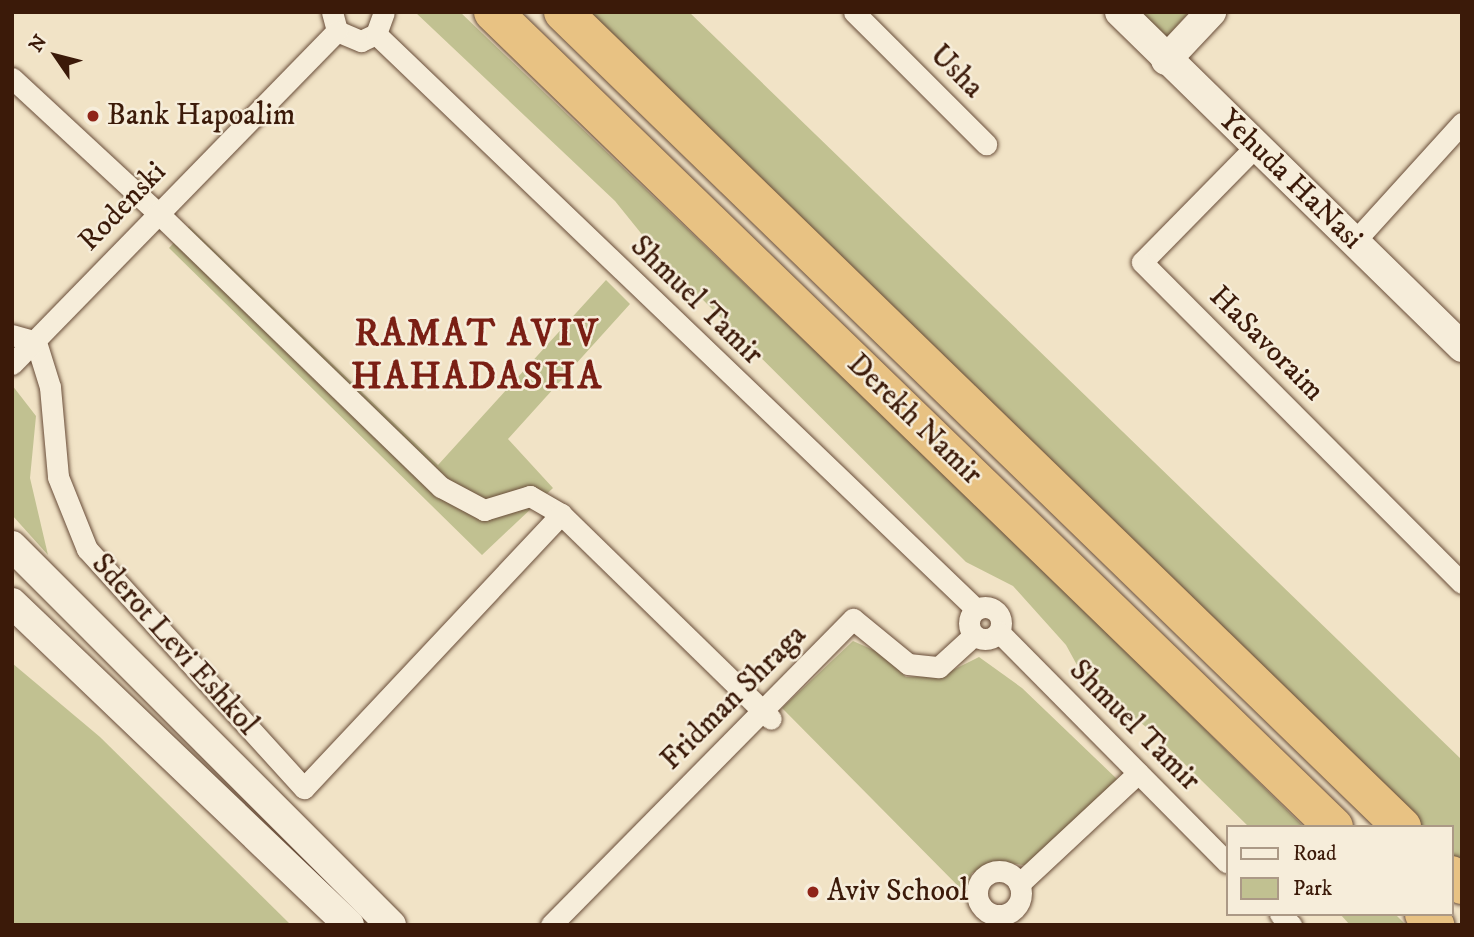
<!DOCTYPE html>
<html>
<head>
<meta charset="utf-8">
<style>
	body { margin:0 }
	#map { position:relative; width:1474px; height:937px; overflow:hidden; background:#f1e3c6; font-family:"IM FELL DW Pica",serif }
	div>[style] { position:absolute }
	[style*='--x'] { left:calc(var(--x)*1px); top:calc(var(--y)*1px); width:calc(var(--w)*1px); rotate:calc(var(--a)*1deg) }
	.green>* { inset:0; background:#c1c191 }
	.roads { filter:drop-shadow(0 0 2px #684c38) drop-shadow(0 0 2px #684c38) }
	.street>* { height:21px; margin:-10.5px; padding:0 10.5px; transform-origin:10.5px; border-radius:10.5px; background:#f6edda }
	.street>.ring { margin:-10.5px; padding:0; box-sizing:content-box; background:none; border:21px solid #f6edda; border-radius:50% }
	.secondary>* { height:30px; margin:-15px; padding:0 15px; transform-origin:15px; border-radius:15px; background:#f6edda }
	.highway>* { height:38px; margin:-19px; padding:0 19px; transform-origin:19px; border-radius:19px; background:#e8c283 }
	.dots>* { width:19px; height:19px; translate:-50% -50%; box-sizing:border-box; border:4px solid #f6edda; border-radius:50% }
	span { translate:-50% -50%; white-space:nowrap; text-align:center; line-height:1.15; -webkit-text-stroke:5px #f6edda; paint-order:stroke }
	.street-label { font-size:30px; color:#3b1a09 }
	.poi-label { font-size:30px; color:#3b1a09 }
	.left { translate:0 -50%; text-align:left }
	.district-label { font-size:37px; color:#7a1f14; font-weight:700; letter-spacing:2px }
	.frame { position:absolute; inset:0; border:14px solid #3b1a09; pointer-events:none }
	.legend { position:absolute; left:1226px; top:825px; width:228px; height:91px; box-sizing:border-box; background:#f6edda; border:2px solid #ab9986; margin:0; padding:9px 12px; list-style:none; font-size:21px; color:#3b1a09 }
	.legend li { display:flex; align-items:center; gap:14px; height:35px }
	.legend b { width:35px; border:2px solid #ab9986 }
	.north { position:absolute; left:21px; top:21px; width:70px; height:70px; -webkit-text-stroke:5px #f6edda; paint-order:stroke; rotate:305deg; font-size:19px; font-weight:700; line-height:28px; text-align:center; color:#3b1a09 }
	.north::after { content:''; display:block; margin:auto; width:24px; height:32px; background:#3b1a09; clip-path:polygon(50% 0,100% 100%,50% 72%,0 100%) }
</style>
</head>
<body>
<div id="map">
	<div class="green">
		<div style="clip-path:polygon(415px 12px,460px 12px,1013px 540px,1304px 827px,1249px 827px,1151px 731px,1083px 676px,1066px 645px,1013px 586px,966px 562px,661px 258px,615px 201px)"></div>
		<div style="clip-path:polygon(581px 12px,689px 12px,1462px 760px,1462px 866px,1451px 856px,1451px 827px,1421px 827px)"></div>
		<div style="clip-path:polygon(1137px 12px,1189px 12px,1165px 39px)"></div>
		<div style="clip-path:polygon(189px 226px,438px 465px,606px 280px,630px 304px,508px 439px,553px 488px,482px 555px,169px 248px)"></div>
		<div style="clip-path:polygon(12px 385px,36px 416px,30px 478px,48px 555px,12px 515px)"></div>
		<div style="clip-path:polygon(853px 641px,880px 653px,906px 677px,941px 676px,979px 657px,1022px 688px,1118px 780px,1030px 866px,1001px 862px,972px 873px,965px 893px,782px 708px)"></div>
		<div style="clip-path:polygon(12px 663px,100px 737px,291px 925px,12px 925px)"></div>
		<div style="clip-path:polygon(1340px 914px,1395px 914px,1406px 925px,1350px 925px)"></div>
	</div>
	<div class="roads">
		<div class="street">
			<div style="--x:332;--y:12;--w:20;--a:75"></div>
			<div style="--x:337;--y:31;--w:26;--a:23"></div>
			<div style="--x:361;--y:41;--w:17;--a:-25"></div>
			<div style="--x:376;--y:34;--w:23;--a:-70"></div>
			<div style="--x:854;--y:12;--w:187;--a:45"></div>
			<div style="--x:376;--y:34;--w:831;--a:43.78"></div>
			<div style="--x:12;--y:78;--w:199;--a:42.8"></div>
			<div style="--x:158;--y:213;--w:394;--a:44.1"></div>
			<div style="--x:441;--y:487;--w:49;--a:28.1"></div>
			<div style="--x:484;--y:510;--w:48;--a:-16.9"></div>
			<div style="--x:530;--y:496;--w:36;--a:30"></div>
			<div style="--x:561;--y:514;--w:293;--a:44.3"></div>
			<div style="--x:1255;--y:147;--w:161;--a:134.5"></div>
			<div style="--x:1142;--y:262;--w:453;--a:45.1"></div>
			<div style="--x:1354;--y:242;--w:161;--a:-47.8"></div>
			<div style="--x:12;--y:335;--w:25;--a:16"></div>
			<div style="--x:36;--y:342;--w:47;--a:72.7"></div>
			<div style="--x:50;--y:387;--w:90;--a:84.9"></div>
			<div style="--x:58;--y:477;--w:78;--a:68.1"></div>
			<div style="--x:87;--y:549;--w:323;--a:47.8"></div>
			<div style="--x:304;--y:788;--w:376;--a:-46.8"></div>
			<div style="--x:12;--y:364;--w:465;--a:-45.7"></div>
			<div class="ring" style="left:969px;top:607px;width:11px;height:11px"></div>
			<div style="--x:999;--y:632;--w:324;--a:45.3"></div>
			<div class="ring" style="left:977px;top:871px;width:23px;height:23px"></div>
			<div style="--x:1019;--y:884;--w:163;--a:-43"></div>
			<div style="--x:1280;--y:914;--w:16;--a:45"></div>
			<div style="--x:551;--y:925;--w:430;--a:-45.4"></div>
			<div style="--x:853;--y:619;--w:71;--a:39.3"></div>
			<div style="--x:908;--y:664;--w:31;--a:6"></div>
			<div style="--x:939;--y:667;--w:47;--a:-42.4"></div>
		</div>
		<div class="secondary">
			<div style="--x:1120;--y:12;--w:479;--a:44.4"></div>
			<div style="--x:1166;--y:60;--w:66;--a:-46.8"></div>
			<div style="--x:12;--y:546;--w:536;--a:45"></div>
			<div style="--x:12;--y:603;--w:466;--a:43.7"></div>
		</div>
		<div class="highway">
			<div style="--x:493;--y:12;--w:1171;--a:44.1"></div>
			<div style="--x:563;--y:12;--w:1170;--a:44.17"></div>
			<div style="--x:1451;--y:875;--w:15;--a:42"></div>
			<div style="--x:1424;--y:914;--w:16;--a:45"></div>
		</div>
	</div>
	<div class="dots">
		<div style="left:93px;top:116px;background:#8f2418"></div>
		<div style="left:813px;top:892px;background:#8f2418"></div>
	</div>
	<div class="street-label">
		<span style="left:956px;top:72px;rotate:45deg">Usha</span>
		<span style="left:1290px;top:180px;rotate:44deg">Yehuda HaNasi</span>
		<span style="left:123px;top:207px;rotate:-46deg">Rodenski</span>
		<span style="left:696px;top:301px;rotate:44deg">Shmuel Tamir</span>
		<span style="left:1266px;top:344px;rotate:45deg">HaSavoraim</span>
		<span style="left:914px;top:420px;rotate:44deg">Derekh Namir</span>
		<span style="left:174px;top:645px;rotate:48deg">Sderot Levi Eshkol</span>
		<span style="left:734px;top:698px;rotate:-45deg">Fridman Shraga</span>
		<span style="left:1134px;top:726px;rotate:45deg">Shmuel Tamir</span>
	</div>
	<div class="poi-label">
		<span class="left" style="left:107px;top:116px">Bank Hapoalim</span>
		<span class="left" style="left:827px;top:892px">Aviv School</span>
	</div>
	<div class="district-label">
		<span style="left:477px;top:357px">RAMAT AVIV<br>HAHADASHA</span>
	</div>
	<div class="frame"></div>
	<ul class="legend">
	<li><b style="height:9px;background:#f6edda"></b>Road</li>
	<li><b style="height:19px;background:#c1c191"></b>Park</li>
	</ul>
	<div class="north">N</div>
</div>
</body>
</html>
